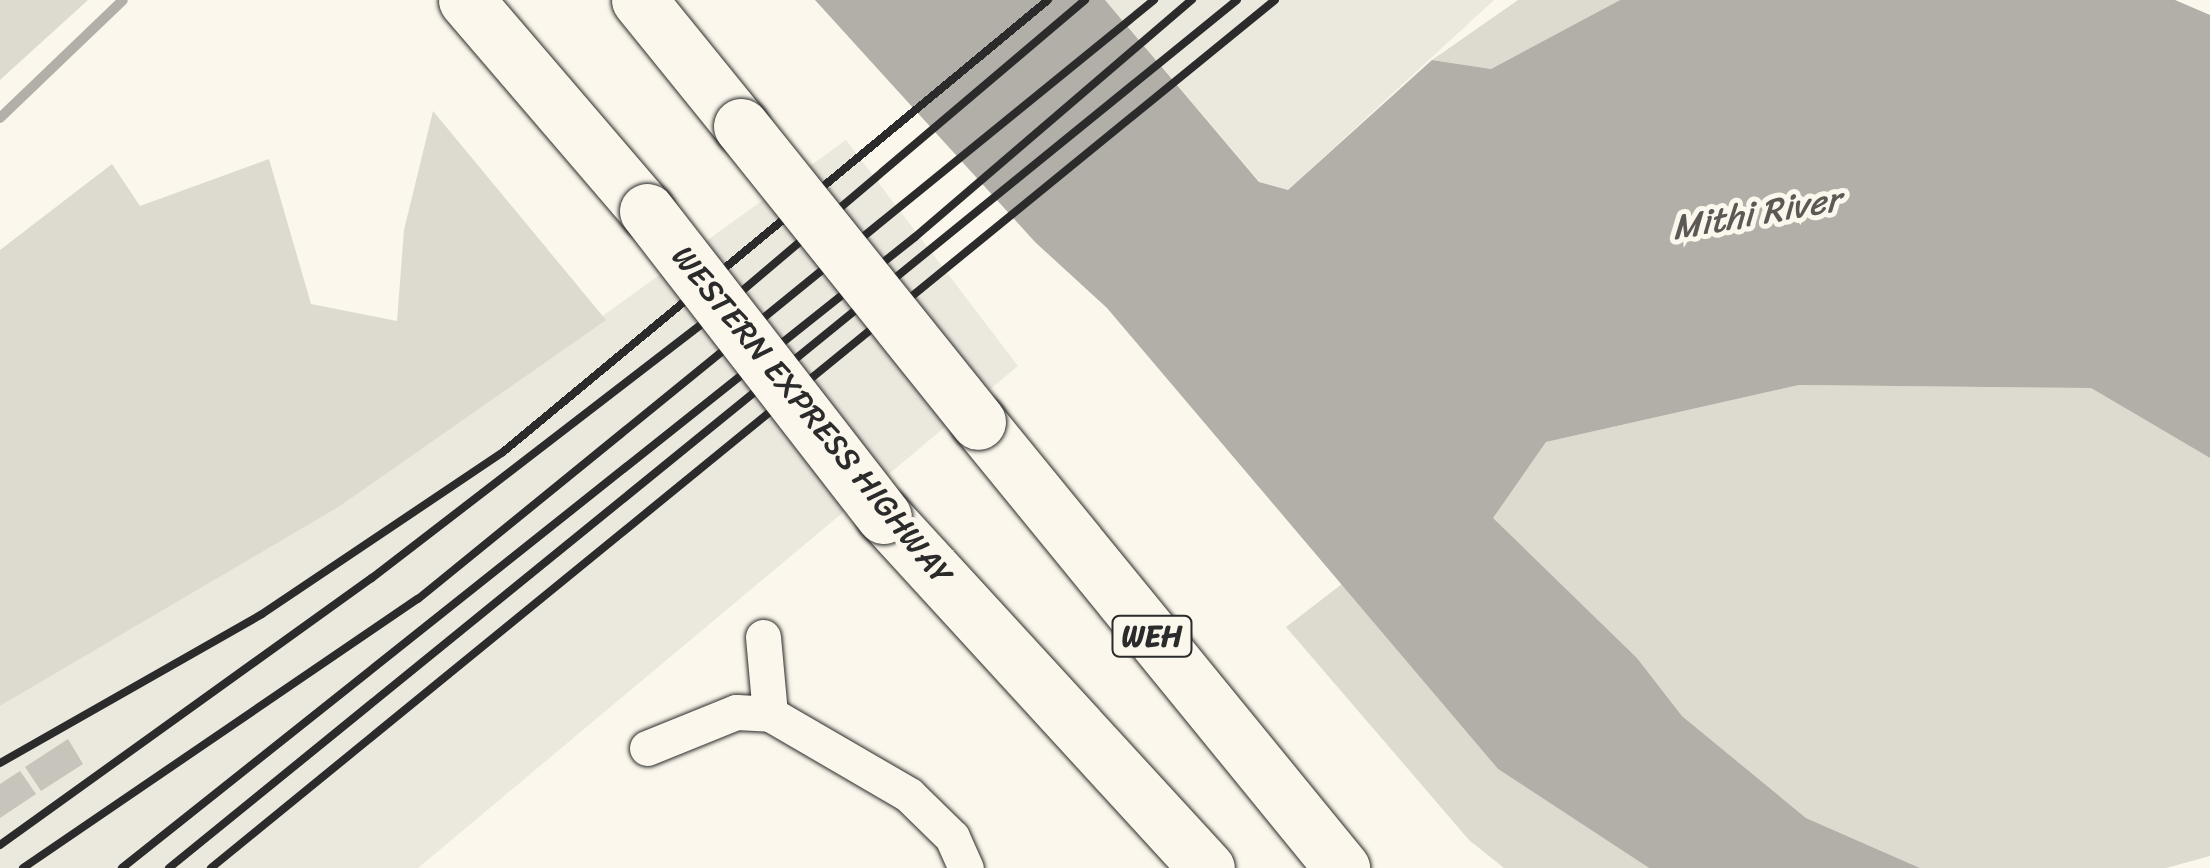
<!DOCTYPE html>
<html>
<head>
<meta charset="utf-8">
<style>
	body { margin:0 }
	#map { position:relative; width:2210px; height:868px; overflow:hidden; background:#fbf7ec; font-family:Sriracha,sans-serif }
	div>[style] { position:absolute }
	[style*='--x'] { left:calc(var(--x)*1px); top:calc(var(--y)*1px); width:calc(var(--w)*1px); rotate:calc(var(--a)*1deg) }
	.built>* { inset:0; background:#ebe8de }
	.green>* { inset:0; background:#dddad0 }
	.water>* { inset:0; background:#b1afa7 }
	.stream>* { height:10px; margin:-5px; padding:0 5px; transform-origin:5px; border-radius:5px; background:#b1afa7 }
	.building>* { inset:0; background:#c7c4bc }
	.roads { filter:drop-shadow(0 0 2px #2b2b2b) drop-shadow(0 0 2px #2b2b2b) }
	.street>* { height:35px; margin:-17.5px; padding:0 17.5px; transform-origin:17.5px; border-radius:17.5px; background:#fbf7ec }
	.highway>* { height:55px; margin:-27.5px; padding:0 27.5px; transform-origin:27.5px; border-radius:27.5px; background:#fbf7ec }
	.rail>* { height:8px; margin:-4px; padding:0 4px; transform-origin:4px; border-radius:4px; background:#2b2b2b }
	.bridges { filter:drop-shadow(0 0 2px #2b2b2b) drop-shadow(0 0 2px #2b2b2b) }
	.highway-bridge>* { height:55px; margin:-27.5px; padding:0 27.5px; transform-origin:27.5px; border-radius:27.5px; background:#fbf7ec }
	span { translate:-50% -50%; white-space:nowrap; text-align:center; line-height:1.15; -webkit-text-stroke:10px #fbf7ec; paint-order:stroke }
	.shield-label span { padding:2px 8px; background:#fbf7ec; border:2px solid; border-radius:8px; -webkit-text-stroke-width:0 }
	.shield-label { font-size:30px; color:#2b2b2b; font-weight:700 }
	.street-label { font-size:32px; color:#2b2b2b }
	.water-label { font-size:35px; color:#5a5956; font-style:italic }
</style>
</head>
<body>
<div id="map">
	<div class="built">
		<div style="clip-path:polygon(1105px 0,1494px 0,1288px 190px,1260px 182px)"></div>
		<div style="clip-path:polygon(846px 140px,1018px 366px,418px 868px,0 868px,0 706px,337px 508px)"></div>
	</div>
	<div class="green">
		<div style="clip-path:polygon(0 0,88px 0,0 80px)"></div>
		<div style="clip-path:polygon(1518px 0,1620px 0,1491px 69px,1432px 60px)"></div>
		<div style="clip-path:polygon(433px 111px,606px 320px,337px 508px,0 706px,0 250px,112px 164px,140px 206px,269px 159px,311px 304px,397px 321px,404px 230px)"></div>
		<div style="clip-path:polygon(1799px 385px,2091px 388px,2210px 458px,2210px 856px,2166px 868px,1920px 868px,1806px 818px,1682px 716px,1637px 658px,1492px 518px,1546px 442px)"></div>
		<div style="clip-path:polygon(1342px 584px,1498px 769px,1649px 868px,1504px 868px,1469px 840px,1286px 627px)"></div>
	</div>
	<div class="water">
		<div style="clip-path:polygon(815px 0,1105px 0,1259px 182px,1288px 190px,1432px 60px,1491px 69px,1620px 0,2175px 0,2210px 15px,2210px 458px,2091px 388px,1799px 385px,1546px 442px,1493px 518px,1637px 658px,1682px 716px,1806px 818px,1920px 868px,1649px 868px,1498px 769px,1107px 308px,1035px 242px)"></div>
	</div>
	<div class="stream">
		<div style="--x:0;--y:118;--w:170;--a:-43.8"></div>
	</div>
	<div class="building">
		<div style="clip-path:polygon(68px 739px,83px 764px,41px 791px,25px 767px)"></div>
		<div style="clip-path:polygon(20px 771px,36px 794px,0 818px,0 784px)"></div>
	</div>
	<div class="roads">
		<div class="street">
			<div style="--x:763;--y:637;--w:77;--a:84.8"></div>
			<div style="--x:770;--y:714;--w:161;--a:30.2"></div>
			<div style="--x:909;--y:795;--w:60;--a:44.3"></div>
			<div style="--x:952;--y:837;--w:34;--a:66"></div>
			<div style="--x:647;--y:748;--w:96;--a:-22"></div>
			<div style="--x:736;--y:712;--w:34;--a:3"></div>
		</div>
		<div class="highway">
			<div style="--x:466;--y:0;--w:278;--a:49.4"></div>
			<div style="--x:639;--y:0;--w:162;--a:51"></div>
			<div style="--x:978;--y:422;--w:576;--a:50.78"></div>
			<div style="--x:884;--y:516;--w:478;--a:47.5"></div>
		</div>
	</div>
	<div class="rail">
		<div style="--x:0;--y:763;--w:301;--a:-29.6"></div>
		<div style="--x:262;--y:614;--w:290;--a:-33.9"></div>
		<div style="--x:503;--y:452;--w:708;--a:-39.67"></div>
		<div style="--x:0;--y:845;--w:458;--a:-35.7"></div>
		<div style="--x:372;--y:578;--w:434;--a:-37.6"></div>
		<div style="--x:716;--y:313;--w:484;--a:-40.3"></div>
		<div style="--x:23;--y:868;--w:478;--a:-34.3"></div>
		<div style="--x:418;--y:599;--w:949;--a:-39.14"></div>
		<div style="--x:122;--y:868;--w:1013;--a:-38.51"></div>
		<div style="--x:915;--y:237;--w:365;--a:-40.6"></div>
		<div style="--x:169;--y:868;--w:1376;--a:-39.1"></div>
		<div style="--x:211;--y:868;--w:1373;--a:-39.21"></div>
	</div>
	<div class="bridges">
		<div class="highway-bridge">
			<div style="--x:741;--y:126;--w:379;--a:51.3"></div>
			<div style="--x:647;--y:211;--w:386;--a:52.2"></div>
		</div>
	</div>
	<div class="shield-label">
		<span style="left:1152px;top:636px">WEH</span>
	</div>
	<div class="street-label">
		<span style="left:812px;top:416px;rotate:51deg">WESTERN EXPRESS HIGHWAY</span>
	</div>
	<div class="water-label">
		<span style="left:1756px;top:213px;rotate:-10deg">Mithi River</span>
	</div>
</div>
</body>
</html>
